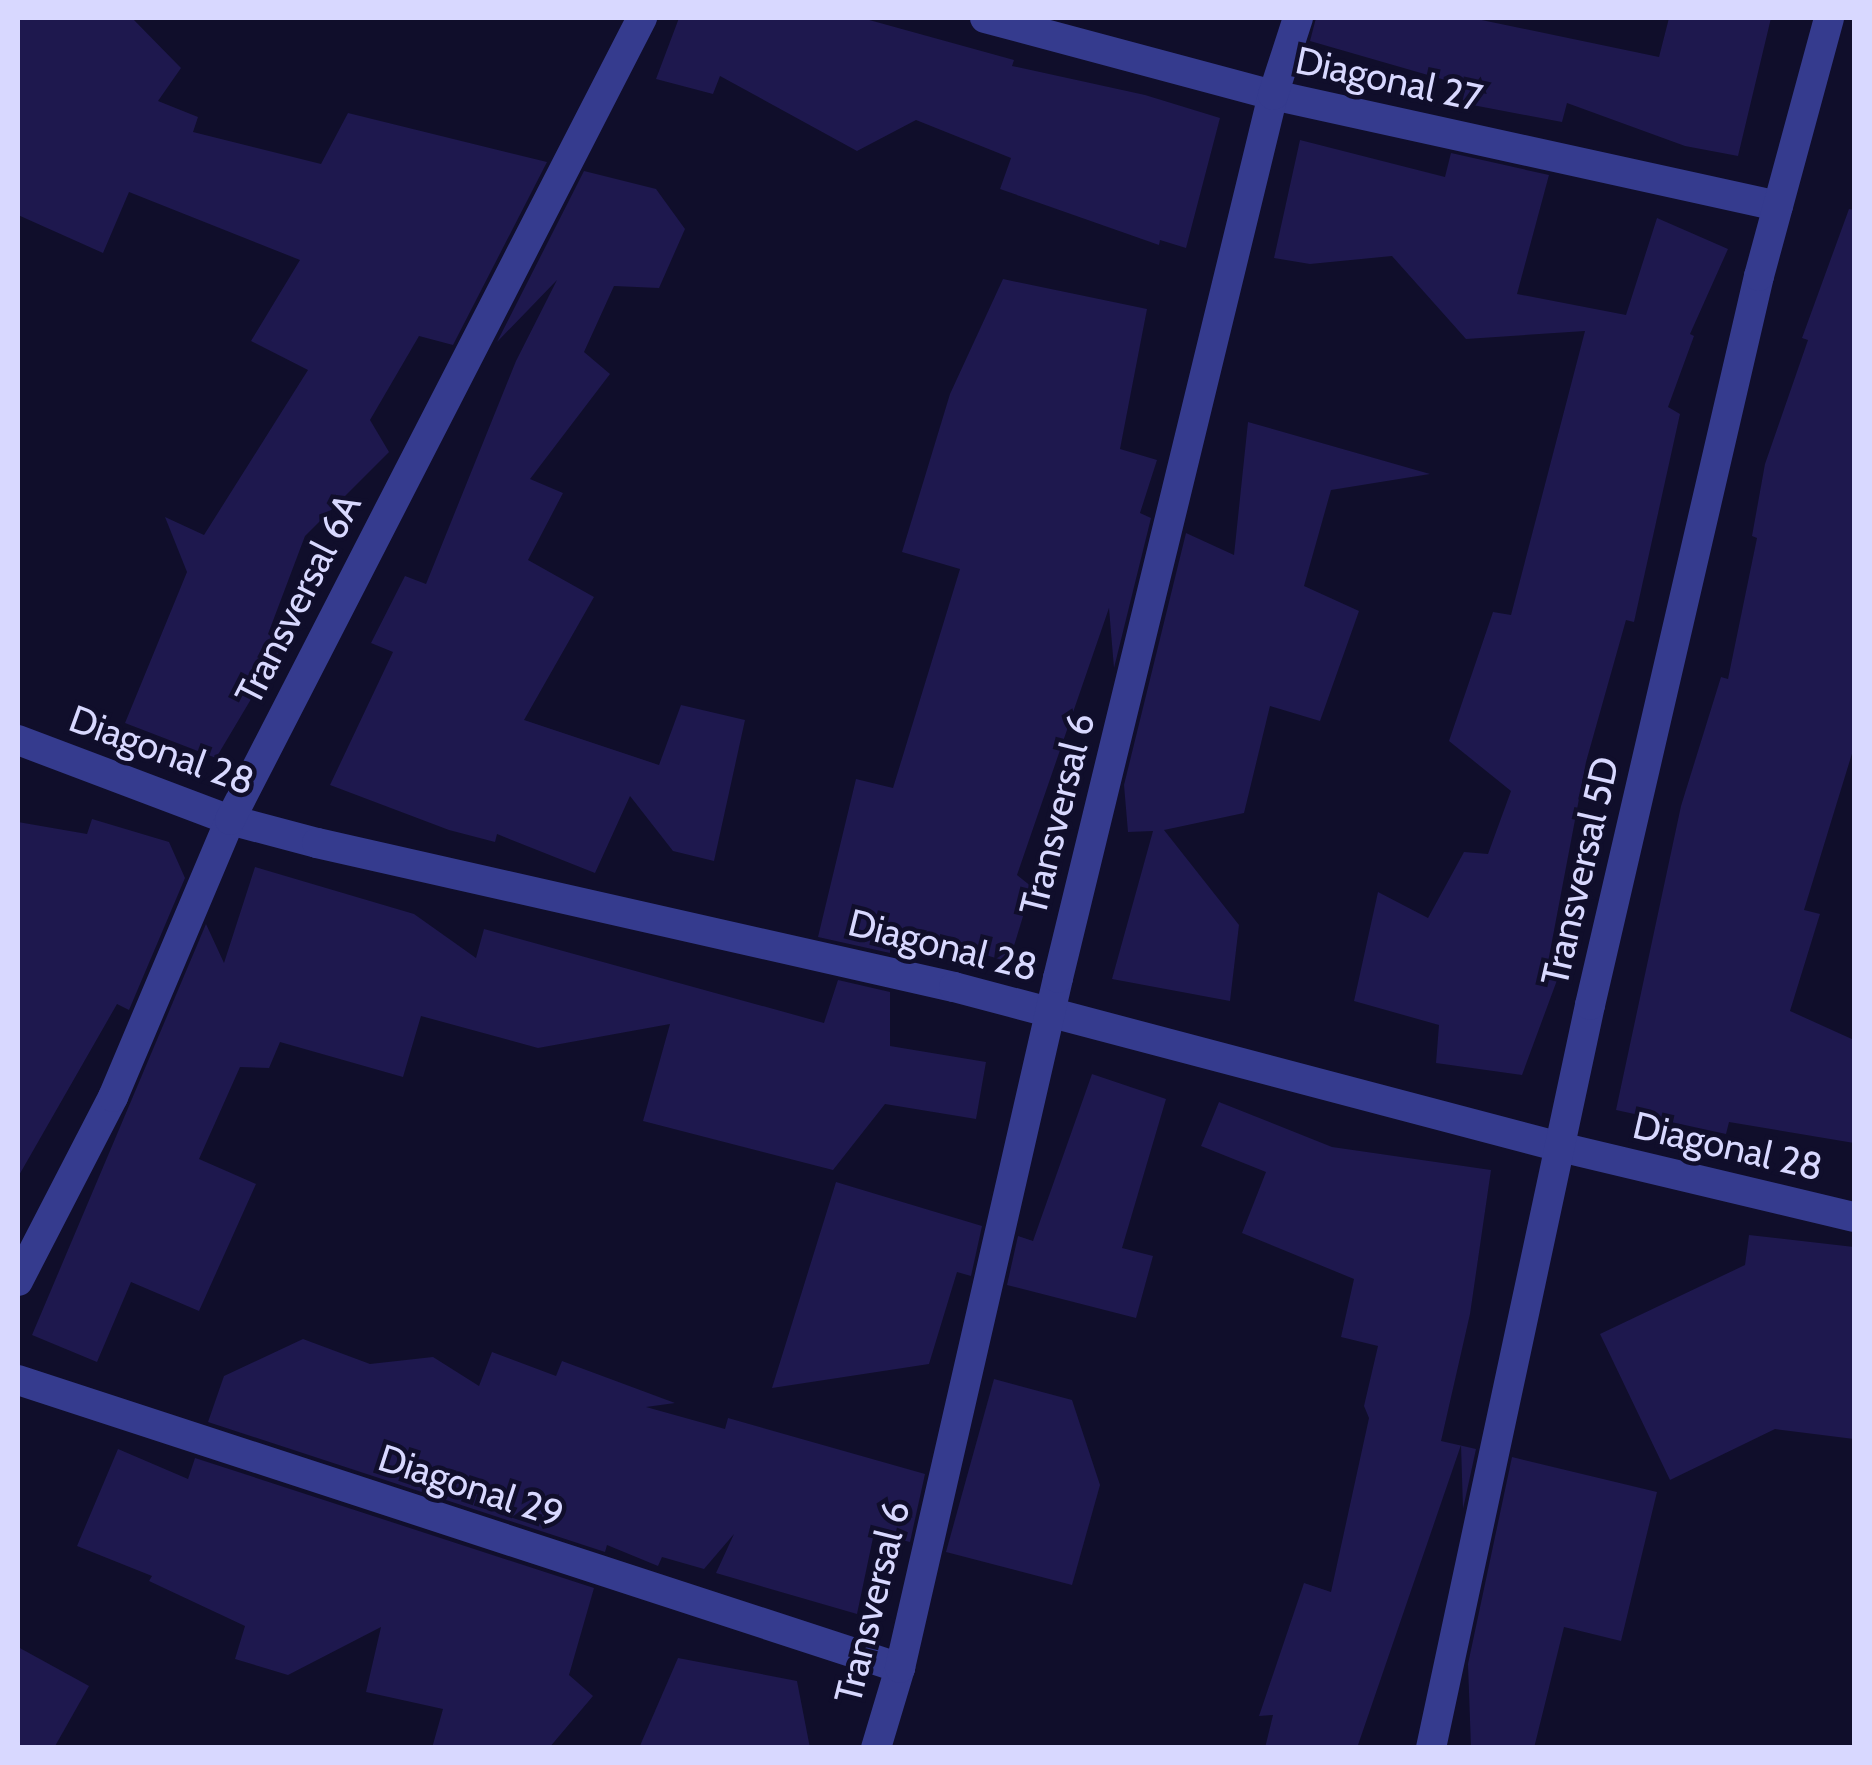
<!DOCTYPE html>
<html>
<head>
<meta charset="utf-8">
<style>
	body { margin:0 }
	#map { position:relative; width:1872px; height:1765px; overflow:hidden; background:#100e2b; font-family:Cabin,sans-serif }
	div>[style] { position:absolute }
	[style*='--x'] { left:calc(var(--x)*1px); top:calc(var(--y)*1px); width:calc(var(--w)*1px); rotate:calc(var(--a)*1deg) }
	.building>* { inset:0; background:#1e184e }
	.minor>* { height:30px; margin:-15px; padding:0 15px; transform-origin:15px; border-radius:15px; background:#353b8e }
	span { translate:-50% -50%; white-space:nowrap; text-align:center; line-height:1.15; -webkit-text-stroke:9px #100e2b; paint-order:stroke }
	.street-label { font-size:38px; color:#d8d8ff }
	.frame { position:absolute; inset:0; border:20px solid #d8d8ff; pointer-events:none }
</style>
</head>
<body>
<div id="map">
	<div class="building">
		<div style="clip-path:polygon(18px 18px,132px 18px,181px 68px,158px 101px,198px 117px,193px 132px,321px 164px,348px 113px,547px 162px,453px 345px,419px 336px,370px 420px,389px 452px,305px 536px,268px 634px,282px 647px,216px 758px,125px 723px,187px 572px,165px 517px,204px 535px,308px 370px,251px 341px,300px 260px,129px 192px,103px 253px,18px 215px)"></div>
		<div style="clip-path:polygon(679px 18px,862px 18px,1014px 60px,1012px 66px,1145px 95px,1220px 118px,1186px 248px,1160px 240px,1159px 245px,1000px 189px,1011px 158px,916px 120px,857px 151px,720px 76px,713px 94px,656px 79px)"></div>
		<div style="clip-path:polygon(1316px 18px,1472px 18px,1659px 57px,1669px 18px,1771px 18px,1738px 156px,1685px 146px,1567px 103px,1562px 122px,1462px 103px,1466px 86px,1310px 41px)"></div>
		<div style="clip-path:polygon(1300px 140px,1445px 177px,1451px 153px,1549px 175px,1517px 294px,1626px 315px,1657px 218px,1728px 249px,1690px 334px,1694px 336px,1668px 407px,1680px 414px,1634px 622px,1626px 620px,1586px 762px,1548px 962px,1563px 964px,1522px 1075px,1436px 1063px,1439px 1025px,1354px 1001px,1378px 892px,1428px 918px,1464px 852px,1488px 854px,1511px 791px,1449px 741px,1493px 612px,1511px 615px,1585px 331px,1466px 339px,1392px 256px,1310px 264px,1274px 258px)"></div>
		<div style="clip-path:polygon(584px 171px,656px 189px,685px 229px,659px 288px,614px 286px,584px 352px,610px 374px,530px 479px,563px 493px,528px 560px,594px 597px,524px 720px,659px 765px,681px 705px,745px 720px,714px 861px,673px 851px,630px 796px,595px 873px,497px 834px,495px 842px,449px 830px,330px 785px,393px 652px,371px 643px,405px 576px,426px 584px,516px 361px,557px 280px,497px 342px)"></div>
		<div style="clip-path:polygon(1849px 209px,1854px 210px,1854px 747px,1804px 910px,1820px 914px,1790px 1011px,1854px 1040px,1854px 1143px,1729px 1122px,1726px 1134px,1616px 1110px,1681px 806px,1721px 677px,1728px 679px,1757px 538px,1752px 536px,1765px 464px,1808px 340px,1802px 338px)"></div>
		<div style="clip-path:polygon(1003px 279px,1147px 309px,1120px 449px,1157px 460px,1140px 513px,1151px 518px,1114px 668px,1109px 608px,1017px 875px,1032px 887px,1009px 962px,905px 931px,903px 939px,890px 936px,890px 953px,818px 937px,856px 779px,893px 788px,960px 569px,902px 552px,950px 394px)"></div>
		<div style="clip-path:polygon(1248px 422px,1430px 474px,1331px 490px,1304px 586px,1359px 611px,1320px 721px,1270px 706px,1244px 813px,1164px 830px,1239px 925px,1230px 1001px,1112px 979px,1153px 831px,1128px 832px,1124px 785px,1186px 533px,1234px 555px)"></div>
		<div style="clip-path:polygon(92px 819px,169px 842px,185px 878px,129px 1010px,117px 1004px,18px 1177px,18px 822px,87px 834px)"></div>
		<div style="clip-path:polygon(255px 867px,414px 914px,476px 958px,484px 929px,824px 1023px,838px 980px,890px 992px,890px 1046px,986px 1062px,976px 1119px,885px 1104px,833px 1170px,643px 1121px,670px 1024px,538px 1048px,421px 1016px,403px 1077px,280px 1042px,269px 1068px,240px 1067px,199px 1159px,256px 1184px,199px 1311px,131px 1282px,97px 1362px,32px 1335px,206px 924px,224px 963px)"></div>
		<div style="clip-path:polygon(1092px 1074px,1166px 1099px,1122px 1248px,1153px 1256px,1136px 1318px,1007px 1285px,1018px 1236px,1033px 1241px)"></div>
		<div style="clip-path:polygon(1219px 1102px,1332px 1147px,1491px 1170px,1470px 1314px,1441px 1441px,1476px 1449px,1463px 1509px,1461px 1445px,1357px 1748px,1265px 1748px,1273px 1715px,1259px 1716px,1304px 1583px,1331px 1592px,1369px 1418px,1364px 1406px,1378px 1346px,1341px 1337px,1354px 1279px,1242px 1233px,1266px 1172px,1201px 1146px)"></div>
		<div style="clip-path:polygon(836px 1182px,982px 1226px,971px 1276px,957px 1272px,929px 1364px,772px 1388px)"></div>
		<div style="clip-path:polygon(1749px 1235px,1854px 1247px,1854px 1439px,1775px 1429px,1670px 1480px,1600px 1334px,1745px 1265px)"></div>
		<div style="clip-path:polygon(303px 1339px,370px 1364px,433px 1357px,479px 1386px,492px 1352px,556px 1376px,562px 1361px,675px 1403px,646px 1407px,725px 1429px,728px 1418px,925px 1474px,910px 1542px,874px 1533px,857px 1614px,716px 1573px,734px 1534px,704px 1569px,662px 1557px,658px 1566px,607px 1545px,605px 1552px,208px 1422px,224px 1376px)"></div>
		<div style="clip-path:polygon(994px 1379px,1072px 1400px,1100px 1485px,1072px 1585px,946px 1552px)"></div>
		<div style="clip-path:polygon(118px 1449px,188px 1479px,195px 1458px,594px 1588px,569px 1675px,593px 1696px,549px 1748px,432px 1748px,443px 1709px,366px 1692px,381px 1627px,288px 1675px,235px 1659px,245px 1626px,149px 1581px,152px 1576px,77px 1546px)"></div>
		<div style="clip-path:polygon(1512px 1457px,1657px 1492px,1621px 1641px,1564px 1627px,1534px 1748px,1471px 1748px,1468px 1664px)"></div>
		<div style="clip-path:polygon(18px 1647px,89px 1686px,54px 1748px,18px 1748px)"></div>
		<div style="clip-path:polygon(678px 1658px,797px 1681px,810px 1748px,639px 1748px)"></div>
	</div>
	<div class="minor">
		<div style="--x:985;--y:18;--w:298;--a:15"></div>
		<div style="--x:1273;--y:95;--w:517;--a:12.4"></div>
		<div style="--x:18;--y:740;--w:227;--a:20.7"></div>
		<div style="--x:230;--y:820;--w:90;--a:14.8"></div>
		<div style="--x:317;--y:843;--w:653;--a:12.74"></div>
		<div style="--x:954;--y:987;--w:627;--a:14.79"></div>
		<div style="--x:1560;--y:1147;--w:302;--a:13.4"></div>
		<div style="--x:18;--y:1281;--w:207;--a:-62.7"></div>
		<div style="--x:113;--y:1097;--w:301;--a:-67.1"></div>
		<div style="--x:230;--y:820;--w:902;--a:-62.81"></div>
		<div style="--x:18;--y:1380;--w:928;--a:18.08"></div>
		<div style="--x:876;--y:1748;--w:84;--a:-73.3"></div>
		<div style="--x:900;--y:1668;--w:708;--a:-77.1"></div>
		<div style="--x:1058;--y:978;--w:909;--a:-76.32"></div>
		<div style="--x:1273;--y:95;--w:81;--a:-72"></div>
		<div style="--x:1431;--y:1748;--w:760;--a:-77.92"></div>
		<div style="--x:1590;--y:1005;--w:748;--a:-76.95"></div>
		<div style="--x:1759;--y:276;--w:267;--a:-74.8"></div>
	</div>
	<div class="street-label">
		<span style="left:1389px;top:79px;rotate:12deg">Diagonal 27</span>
		<span style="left:298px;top:599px;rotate:-63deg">Transversal 6A</span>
		<span style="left:162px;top:750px;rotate:20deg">Diagonal 28</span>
		<span style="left:1057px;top:814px;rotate:-76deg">Transversal 6</span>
		<span style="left:1580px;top:871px;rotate:-77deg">Transversal 5D</span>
		<span style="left:943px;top:945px;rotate:14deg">Diagonal 28</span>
		<span style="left:1728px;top:1146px;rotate:13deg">Diagonal 28</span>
		<span style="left:471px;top:1486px;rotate:18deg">Diagonal 29</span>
		<span style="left:872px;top:1602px;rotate:-76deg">Transversal 6</span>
	</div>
	<div class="frame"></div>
</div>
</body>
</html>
